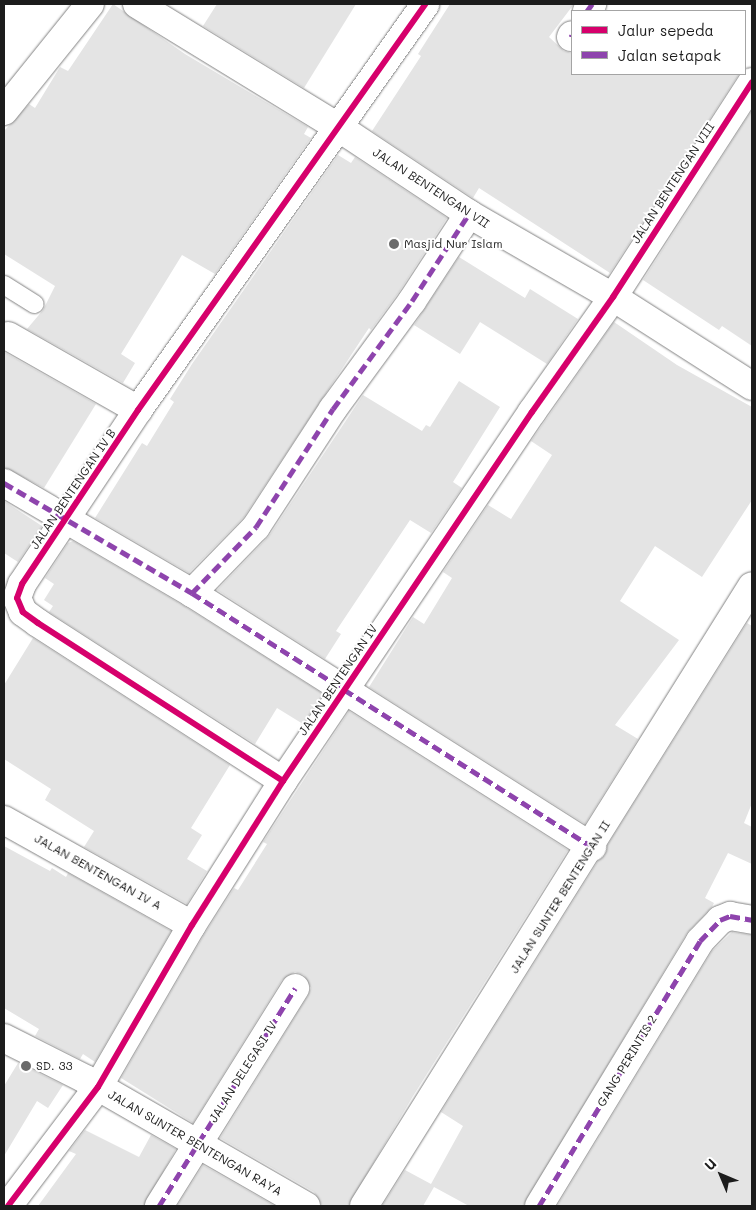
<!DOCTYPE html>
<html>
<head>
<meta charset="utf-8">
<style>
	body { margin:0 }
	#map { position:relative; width:756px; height:1210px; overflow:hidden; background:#fff; font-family:Mali,sans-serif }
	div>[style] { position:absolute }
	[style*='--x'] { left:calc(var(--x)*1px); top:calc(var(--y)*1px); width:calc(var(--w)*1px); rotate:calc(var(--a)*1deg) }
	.building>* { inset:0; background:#e4e4e4 }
	.roads { filter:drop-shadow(0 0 1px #828282) drop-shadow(0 0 1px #828282) }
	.lane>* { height:18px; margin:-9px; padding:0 9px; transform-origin:9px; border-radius:9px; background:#fff }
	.street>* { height:28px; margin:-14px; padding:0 14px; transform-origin:14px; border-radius:14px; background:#fff }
	.quiet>* { height:5px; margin-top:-2.5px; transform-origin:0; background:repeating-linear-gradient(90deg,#8e44ad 0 10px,transparent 0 15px) }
	.cycleway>* { height:6px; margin:-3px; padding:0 3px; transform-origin:3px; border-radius:3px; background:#d6006c }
	.dots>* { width:14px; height:14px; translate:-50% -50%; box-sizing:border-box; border:2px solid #fff; border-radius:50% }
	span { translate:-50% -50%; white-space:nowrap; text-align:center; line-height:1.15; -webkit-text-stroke:4px #fff; paint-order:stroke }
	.street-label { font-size:12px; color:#1c1c1c }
	.poi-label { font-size:12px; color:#1c1c1c }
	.left { translate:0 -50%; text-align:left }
	.frame { position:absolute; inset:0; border:5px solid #1c1c1c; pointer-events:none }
	.legend { position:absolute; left:571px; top:10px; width:175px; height:65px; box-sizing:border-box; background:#fff; border:1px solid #a4a4a4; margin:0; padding:6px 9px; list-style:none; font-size:15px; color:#1c1c1c }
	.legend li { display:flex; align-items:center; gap:10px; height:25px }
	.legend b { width:25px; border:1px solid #a4a4a4 }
	.north { position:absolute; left:696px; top:1150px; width:50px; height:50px; -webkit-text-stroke:4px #fff; paint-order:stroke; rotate:315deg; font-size:14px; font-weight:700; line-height:20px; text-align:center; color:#1c1c1c }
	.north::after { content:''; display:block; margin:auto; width:18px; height:22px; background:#1c1c1c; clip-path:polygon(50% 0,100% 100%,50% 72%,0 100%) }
</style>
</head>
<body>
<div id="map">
	<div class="building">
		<div style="clip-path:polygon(113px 4px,185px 54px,308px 127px,304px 134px,311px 138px,215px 274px,182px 255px,121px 354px,135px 363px,123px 383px,27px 329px,43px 310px,55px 286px,4px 254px,4px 131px,29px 104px,35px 108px,60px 67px,68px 71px)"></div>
		<div style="clip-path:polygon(217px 4px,356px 4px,304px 88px,203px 26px)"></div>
		<div style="clip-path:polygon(450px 4px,574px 4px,549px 37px,564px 51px,572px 53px,572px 74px,739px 74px,610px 273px,479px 188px,473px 198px,372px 131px,421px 56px,418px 54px)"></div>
		<div style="clip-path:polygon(752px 110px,752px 346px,722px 326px,719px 330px,643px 280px)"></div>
		<div style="clip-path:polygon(338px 155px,351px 163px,355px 157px,447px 218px,399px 292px,371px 330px,369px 328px,244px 517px,189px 573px,95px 518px,142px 443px,147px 446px,174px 402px,170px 399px,192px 364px)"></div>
		<div style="clip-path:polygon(459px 257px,525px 298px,530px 289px,578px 319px,547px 364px,480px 322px,460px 354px,414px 325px)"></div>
		<div style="clip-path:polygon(614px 322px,677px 365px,752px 407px,752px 500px,702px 577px,655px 546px,620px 601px,679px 640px,615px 725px,638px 739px,585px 824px,369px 687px,413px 617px,424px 624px,452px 578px,443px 572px,488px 505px,511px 519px,552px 455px,531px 441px)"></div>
		<div style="clip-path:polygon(4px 352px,96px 404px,44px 488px,4px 467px)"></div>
		<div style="clip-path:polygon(459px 381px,500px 407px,453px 482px,462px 488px,431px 533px,410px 520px,336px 631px,341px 634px,325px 659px,217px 590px,269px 536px,363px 395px,422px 431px,426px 425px,430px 427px)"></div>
		<div style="clip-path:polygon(4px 501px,42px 526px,18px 562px,4px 553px)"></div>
		<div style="clip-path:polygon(73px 541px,184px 606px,323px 694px,303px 724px,277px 708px,255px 744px,49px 612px,53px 606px,44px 600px,54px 584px,45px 578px,68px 543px)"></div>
		<div style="clip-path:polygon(747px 623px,752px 626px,752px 803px,744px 823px,752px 827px,752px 864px,728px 853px,705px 898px,714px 903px,712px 907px,687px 933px,523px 1206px,469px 1206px,434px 1187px,423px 1206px,382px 1206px,405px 1170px,431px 1184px,463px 1126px,441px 1112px,598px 861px,605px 855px,607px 846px)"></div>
		<div style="clip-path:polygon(33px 638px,230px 765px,191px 828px,202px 835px,187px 859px,207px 871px,187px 904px,84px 847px,94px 831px,45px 800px,51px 789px,4px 759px,4px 685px)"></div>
		<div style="clip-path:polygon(349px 711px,568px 850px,413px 1096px,348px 1206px,322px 1206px,314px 1192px,220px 1138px,308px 996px,311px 988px,304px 975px,295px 972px,282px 980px,193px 1123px,121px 1078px,205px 933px,234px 888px,238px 890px,267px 844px,263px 842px)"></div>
		<div style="clip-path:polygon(4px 846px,50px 871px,52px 868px,66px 877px,68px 873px,171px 931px,95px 1062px,83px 1054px,80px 1059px,35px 1036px,39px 1029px,4px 1008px)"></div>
		<div style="clip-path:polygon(732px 932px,752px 935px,752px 1206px,557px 1206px,712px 951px)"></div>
		<div style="clip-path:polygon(18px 1063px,63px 1085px,48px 1108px,37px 1101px,4px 1156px,4px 1086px)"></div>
		<div style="clip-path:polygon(85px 1130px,139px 1157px,151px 1135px,176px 1149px,144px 1206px,38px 1206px,76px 1154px,69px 1151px)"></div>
		<div style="clip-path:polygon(203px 1165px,275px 1206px,177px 1206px)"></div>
	</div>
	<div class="roads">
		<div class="lane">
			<div style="--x:4;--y:285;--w:36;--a:32"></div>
		</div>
		<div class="street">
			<div style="--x:137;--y:4;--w:236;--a:31.5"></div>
			<div style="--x:338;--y:127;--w:157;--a:33.6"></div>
			<div style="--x:469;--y:214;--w:166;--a:30"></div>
			<div style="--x:613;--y:297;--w:165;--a:32.6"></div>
			<div style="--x:587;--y:11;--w:9;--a:-54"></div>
			<div style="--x:571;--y:37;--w:2;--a:-63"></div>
			<div style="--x:4;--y:111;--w:137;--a:-51.2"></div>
			<div style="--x:8;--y:336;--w:150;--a:29.6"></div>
			<div style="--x:4;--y:483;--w:218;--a:30.3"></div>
			<div style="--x:192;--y:593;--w:474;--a:32.4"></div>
			<div style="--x:192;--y:593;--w:92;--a:-45.9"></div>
			<div style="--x:256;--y:527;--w:141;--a:-56.9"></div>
			<div style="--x:333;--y:409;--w:134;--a:-53.8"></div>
			<div style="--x:412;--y:301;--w:104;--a:-56.8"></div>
			<div style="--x:283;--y:781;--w:292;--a:-147.2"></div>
			<div style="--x:38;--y:623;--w:19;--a:-144"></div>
			<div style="--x:23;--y:612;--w:15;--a:-113"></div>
			<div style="--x:17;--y:598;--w:15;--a:-70"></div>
			<div style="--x:22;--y:584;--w:209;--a:-56.3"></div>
			<div style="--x:138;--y:410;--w:497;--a:-54.7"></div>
			<div style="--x:4;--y:820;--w:215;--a:29.2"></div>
			<div style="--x:4;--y:1038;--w:91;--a:26.8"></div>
			<div style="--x:85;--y:1079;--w:255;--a:29.9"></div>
			<div style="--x:8;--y:1206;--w:149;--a:-52.9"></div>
			<div style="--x:98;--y:1087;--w:187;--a:-59.9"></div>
			<div style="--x:192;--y:925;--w:170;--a:-57.7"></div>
			<div style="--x:283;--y:781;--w:445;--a:-56"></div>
			<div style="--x:532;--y:412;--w:141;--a:-54.8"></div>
			<div style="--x:613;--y:297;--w:256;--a:-57.1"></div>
			<div style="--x:159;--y:1206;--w:257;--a:-58"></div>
			<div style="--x:364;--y:1206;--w:731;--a:-57.96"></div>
			<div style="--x:539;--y:1206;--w:310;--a:-58.7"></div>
			<div style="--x:700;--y:941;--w:29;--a:-46"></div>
			<div style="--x:720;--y:920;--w:11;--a:-22"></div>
			<div style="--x:730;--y:916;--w:22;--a:10"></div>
		</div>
	</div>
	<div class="quiet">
		<div style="--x:587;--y:11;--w:9;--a:-54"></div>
		<div style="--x:571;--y:37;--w:2;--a:-63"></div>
		<div style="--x:4;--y:483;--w:218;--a:30.3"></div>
		<div style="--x:192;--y:593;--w:474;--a:32.4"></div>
		<div style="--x:192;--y:593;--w:92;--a:-45.9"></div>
		<div style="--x:256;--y:527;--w:141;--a:-56.9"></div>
		<div style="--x:333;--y:409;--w:134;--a:-53.8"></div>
		<div style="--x:412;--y:301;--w:104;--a:-56.8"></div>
		<div style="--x:159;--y:1206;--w:257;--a:-58"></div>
		<div style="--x:539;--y:1206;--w:310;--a:-58.7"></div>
		<div style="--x:700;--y:941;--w:29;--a:-46"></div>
		<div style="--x:720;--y:920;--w:11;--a:-22"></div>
		<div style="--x:730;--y:916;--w:22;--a:10"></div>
	</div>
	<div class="cycleway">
		<div style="--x:283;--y:781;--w:292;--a:-147.2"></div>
		<div style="--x:38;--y:623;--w:19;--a:-144"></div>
		<div style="--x:23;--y:612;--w:15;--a:-113"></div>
		<div style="--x:17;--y:598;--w:15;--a:-70"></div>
		<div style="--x:22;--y:584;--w:209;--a:-56.3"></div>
		<div style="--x:138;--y:410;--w:497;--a:-54.7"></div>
		<div style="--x:8;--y:1206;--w:149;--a:-52.9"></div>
		<div style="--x:98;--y:1087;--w:187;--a:-59.9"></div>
		<div style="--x:192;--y:925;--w:170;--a:-57.7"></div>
		<div style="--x:283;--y:781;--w:445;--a:-56"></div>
		<div style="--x:532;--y:412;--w:141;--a:-54.8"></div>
		<div style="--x:613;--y:297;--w:256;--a:-57.1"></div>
	</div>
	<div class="dots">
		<div style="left:394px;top:244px;background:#6b6b6b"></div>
		<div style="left:26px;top:1066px;background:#6b6b6b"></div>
	</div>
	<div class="street-label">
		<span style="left:673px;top:183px;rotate:-57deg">JALAN BENTENGAN VIII</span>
		<span style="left:431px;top:188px;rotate:33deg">JALAN BENTENGAN VII</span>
		<span style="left:73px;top:489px;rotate:-56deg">JALAN BENTENGAN IV B</span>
		<span style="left:338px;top:680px;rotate:-56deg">JALAN BENTENGAN IV</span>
		<span style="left:98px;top:872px;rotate:29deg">JALAN BENTENGAN IV A</span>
		<span style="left:560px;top:897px;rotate:-58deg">JALAN SUNTER BENTENGAN II</span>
		<span style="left:627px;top:1061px;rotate:-59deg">GANG PERINTIS 2</span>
		<span style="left:243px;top:1072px;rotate:-58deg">JALAN DELEGASI IV</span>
		<span style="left:195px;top:1143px;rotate:30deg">JALAN SUNTER BENTENGAN RAYA</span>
	</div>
	<div class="poi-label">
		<span class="left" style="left:404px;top:244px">Masjid Nur Islam</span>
		<span class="left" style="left:36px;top:1066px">SD. 33</span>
	</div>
	<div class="frame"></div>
	<ul class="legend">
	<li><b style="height:6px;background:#d6006c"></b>Jalur sepeda</li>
	<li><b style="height:6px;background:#8e44ad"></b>Jalan setapak</li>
	</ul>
	<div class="north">U</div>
</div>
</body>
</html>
